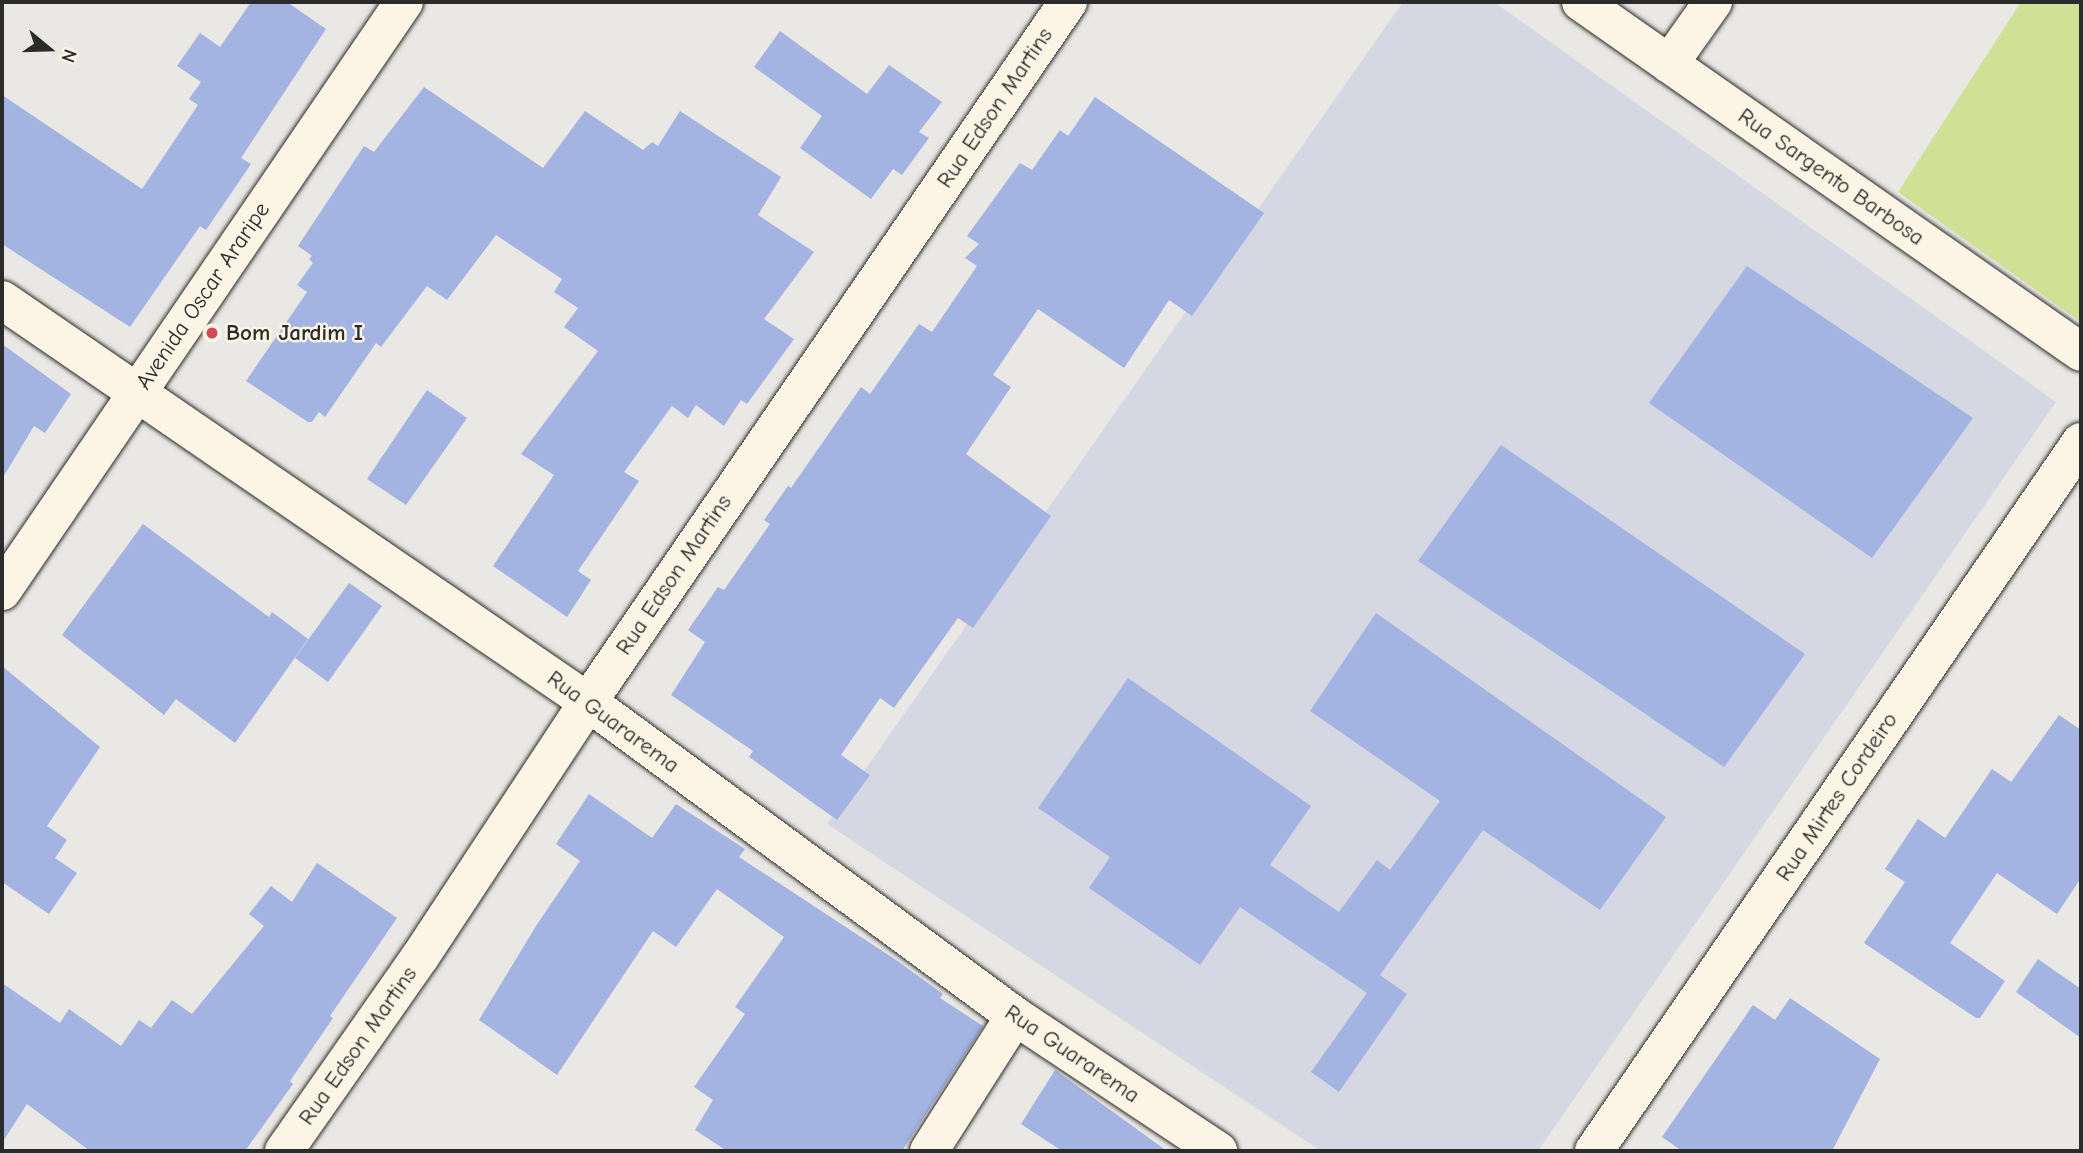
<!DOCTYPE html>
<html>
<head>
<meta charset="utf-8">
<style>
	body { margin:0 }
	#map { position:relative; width:2083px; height:1153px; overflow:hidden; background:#eae8e4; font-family:"Comic Neue",sans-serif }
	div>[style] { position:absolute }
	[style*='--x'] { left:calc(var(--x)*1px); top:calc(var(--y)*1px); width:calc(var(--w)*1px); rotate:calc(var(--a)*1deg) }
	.built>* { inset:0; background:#d5d8e3 }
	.green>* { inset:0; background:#d0e196 }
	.building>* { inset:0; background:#a3b3e2 }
	.roads { filter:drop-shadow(0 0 2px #2b2b2b) drop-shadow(0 0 2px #2b2b2b) }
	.minor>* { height:38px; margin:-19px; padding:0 19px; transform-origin:19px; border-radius:19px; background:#fcf5e5 }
	.dots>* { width:19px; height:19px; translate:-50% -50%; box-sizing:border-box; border:4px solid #fcf5e5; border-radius:50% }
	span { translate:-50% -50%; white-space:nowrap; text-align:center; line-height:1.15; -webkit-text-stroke:5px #fcf5e5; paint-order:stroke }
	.street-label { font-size:23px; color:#2b2b2b }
	.poi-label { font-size:23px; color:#2b2b2b; font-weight:700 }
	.left { translate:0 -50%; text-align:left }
	.frame { position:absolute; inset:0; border:4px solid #2b2b2b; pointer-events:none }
	.north { position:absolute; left:14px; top:14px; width:70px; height:70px; -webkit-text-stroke:5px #fcf5e5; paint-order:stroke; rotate:109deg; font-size:19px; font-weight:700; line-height:28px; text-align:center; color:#2b2b2b }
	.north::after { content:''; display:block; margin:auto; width:24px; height:32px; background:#2b2b2b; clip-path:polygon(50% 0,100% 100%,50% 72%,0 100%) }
</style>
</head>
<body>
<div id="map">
	<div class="built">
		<div style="clip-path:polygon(1403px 2px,1494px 2px,2056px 402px,1538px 1151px,1321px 1151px,827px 824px)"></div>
	</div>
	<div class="green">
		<div style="clip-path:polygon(2021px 2px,2081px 2px,2081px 322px,1898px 192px)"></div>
	</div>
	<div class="building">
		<div style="clip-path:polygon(251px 2px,287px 2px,326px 29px,241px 158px,251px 164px,206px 230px,200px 226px,130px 327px,2px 244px,2px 95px,142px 189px,198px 105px,189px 99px,201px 82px,177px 66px,200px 33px,220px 47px)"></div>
		<div style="clip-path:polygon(780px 31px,867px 94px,889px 65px,942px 102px,919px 132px,929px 138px,902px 175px,893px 169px,871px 199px,800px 148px,822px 116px,754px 67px)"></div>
		<div style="clip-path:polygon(424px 87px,543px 168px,585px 111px,643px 150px,652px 142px,658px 146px,680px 111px,781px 177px,758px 215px,814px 252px,764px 319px,794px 339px,747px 404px,741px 400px,724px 426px,696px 405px,688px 418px,672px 406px,624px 472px,639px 481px,578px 571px,591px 580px,567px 617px,493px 566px,554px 475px,521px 454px,598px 351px,564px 327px,578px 308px,554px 292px,562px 279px,496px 235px,447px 300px,427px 286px,381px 347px,376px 343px,325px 417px,319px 412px,312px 422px,308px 422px,246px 381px,307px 292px,297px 285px,313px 263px,309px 259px,312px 256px,298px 246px,364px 146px,374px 152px)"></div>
		<div style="clip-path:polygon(1095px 97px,1264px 213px,1192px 316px,1169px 300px,1124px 368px,1038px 309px,993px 375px,1011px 387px,966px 454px,1051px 516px,973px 628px,958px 618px,894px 708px,880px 698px,841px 755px,870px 775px,837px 820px,749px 757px,753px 751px,671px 695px,705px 642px,688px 630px,718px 587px,724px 590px,770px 524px,764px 520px,788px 486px,791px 488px,861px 387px,870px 394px,919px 324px,932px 332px,977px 266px,965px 258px,979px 244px,967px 236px,1020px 163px,1032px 170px,1060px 130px,1068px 136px)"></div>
		<div style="clip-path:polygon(1747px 266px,1973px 418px,1872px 558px,1649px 403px)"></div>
		<div style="clip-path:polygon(2px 344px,71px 394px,45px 433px,34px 426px,2px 479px)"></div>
		<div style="clip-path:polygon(427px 390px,467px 418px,406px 505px,367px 479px)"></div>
		<div style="clip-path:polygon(1501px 445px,1805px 654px,1724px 767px,1418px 561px)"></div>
		<div style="clip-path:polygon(143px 524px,269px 617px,272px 612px,308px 639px,235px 743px,176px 699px,164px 715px,62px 635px)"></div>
		<div style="clip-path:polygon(349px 583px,382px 606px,328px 682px,295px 658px)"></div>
		<div style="clip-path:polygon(1376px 613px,1666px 817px,1600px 910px,1483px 830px,1380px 975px,1407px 994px,1339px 1092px,1311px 1072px,1367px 993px,1240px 907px,1200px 965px,1089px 888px,1110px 857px,1038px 808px,1128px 678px,1311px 806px,1270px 865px,1339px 912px,1377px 860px,1390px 870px,1440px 801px,1310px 711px)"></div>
		<div style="clip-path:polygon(2px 666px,100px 747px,47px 826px,67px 840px,55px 858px,77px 873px,49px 914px,2px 882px)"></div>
		<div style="clip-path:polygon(2059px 715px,2081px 730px,2081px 878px,2057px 914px,1997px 873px,1950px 943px,2005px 981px,1980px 1018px,1976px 1018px,1864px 943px,1905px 882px,1885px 869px,1918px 819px,1945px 838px,1992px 769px,2011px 782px)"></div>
		<div style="clip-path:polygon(589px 794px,652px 838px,676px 804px,745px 849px,739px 857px,896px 960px,943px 994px,940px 998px,983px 1026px,902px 1151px,727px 1151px,695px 1130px,713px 1100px,694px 1087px,745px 1014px,735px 1007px,784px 937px,717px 889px,676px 947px,653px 931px,557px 1075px,479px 1020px,536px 926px,580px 861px,556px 844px)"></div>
		<div style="clip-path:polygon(317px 863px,397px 918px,330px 1016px,333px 1018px,290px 1081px,293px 1084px,245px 1151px,90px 1151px,27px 1104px,2px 1143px,2px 983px,60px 1023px,69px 1009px,121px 1046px,139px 1020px,151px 1028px,172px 1000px,192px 1014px,264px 926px,249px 914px,271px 886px,292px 902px)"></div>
		<div style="clip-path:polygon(2038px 959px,2081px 989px,2081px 1038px,2016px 992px)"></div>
		<div style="clip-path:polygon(1790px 998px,1880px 1059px,1832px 1151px,1682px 1151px,1662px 1137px,1753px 1005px,1775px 1020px)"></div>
		<div style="clip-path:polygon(1055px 1070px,1167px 1151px,1062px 1151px,1021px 1124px)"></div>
	</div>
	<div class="roads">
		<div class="minor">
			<div style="--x:1581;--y:2;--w:610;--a:34.99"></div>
			<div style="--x:1669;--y:64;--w:76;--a:-54.6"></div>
			<div style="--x:2;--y:300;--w:711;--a:34.45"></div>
			<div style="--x:588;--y:702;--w:530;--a:36.33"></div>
			<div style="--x:1015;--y:1016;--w:244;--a:33.6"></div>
			<div style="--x:2;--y:591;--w:713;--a:-55.69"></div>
			<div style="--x:284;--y:1151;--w:237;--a:-55"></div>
			<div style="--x:420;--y:957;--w:305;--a:-56.6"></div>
			<div style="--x:588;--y:702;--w:849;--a:-55.56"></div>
			<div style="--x:929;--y:1151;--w:160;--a:-57.5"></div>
			<div style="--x:1594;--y:1151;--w:860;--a:-55.52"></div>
		</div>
	</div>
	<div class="dots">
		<div style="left:212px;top:333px;background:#d1495b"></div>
	</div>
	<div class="street-label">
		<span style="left:995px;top:108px;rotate:-56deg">Rua Edson Martins</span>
		<span style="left:1831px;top:177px;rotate:35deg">Rua Sargento Barbosa</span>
		<span style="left:203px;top:296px;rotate:-56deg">Avenida Oscar Araripe</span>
		<span style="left:674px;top:575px;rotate:-56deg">Rua Edson Martins</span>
		<span style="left:613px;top:722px;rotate:36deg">Rua Guararema</span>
		<span style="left:1837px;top:797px;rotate:-56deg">Rua Mirtes Cordeiro</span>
		<span style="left:358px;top:1046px;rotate:-55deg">Rua Edson Martins</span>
		<span style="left:1072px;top:1054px;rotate:34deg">Rua Guararema</span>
	</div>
	<div class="poi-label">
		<span class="left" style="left:226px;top:333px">Bom Jardim I</span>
	</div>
	<div class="frame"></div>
	<div class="north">N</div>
</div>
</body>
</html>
